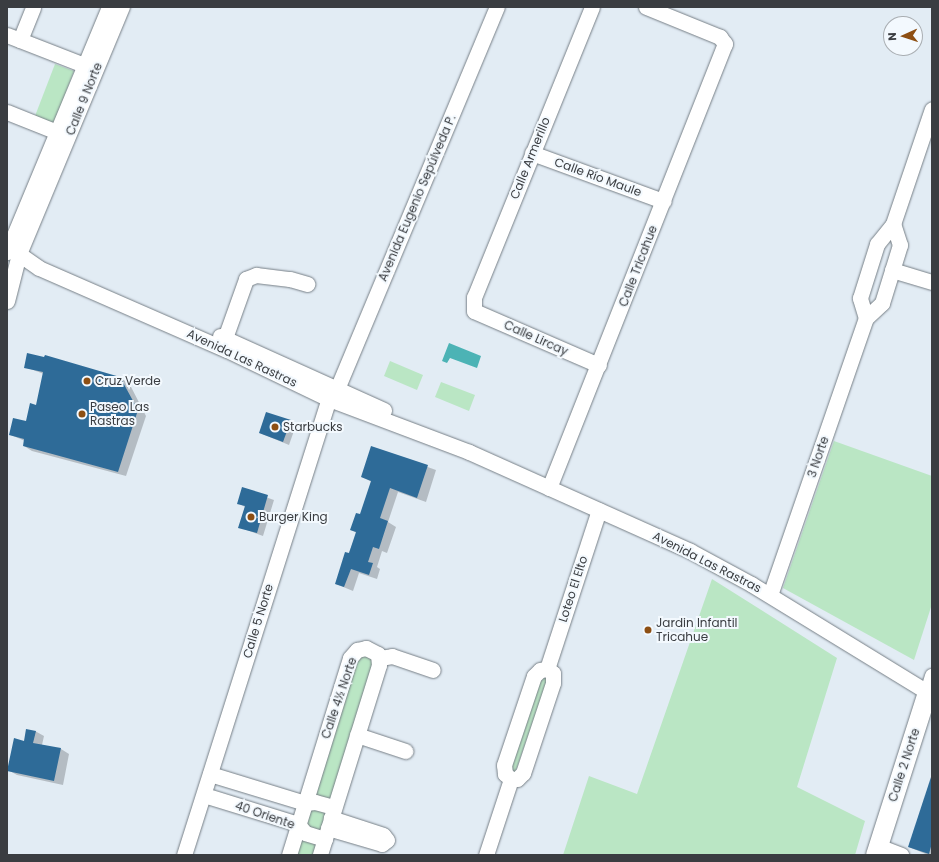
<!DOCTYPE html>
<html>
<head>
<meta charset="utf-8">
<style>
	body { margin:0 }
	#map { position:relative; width:939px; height:862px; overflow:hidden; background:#e2ecf4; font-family:Poppins,sans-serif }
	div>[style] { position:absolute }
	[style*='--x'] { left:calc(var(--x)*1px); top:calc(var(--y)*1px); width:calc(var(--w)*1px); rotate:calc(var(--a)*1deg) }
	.green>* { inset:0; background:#bae6c4 }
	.water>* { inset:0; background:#4cb3b5 }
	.shadow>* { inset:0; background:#0003 }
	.building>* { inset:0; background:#2e6b98 }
	.roads { filter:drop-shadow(0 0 1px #767f86) drop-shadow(0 0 1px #767f86) }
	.minor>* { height:15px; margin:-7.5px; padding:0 7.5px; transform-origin:7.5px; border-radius:7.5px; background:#fff }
	.major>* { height:19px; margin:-9.5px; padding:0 9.5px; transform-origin:9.5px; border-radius:9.5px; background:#fff }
	.dots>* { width:11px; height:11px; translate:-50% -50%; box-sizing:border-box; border:2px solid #f3f9fe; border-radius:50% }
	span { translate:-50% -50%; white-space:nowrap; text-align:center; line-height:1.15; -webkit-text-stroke:4px #f3f9fe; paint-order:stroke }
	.street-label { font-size:12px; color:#3a3d41 }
	.poi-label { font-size:12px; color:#3a3d41 }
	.left { translate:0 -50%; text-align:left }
	.frame { position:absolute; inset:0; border:8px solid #3a3d41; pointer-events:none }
	.north { position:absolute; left:883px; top:16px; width:40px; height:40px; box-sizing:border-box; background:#f3f9fe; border:1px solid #a9aeb2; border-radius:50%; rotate:267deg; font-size:11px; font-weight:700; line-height:16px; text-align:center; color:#3a3d41 }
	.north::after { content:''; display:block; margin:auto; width:14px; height:18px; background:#8d4f13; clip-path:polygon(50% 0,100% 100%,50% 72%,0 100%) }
</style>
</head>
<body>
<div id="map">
	<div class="green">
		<div style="clip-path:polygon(55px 64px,74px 71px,54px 124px,35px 116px)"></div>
		<div style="clip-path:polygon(390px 361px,423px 375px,417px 390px,384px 376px)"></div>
		<div style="clip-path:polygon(441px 382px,475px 395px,469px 411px,435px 397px)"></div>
		<div style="clip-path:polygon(834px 441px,932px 476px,932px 604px,914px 660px,783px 588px)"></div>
		<div style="clip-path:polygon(712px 579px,837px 658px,797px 787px,865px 821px,855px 855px,563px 855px,589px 776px,637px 794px)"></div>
		<div style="clip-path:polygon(361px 653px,375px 657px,316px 855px,292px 855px,352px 665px)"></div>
		<div style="clip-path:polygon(543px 675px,548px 679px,515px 773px,509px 770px,539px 678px)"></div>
	</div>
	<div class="water">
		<div style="clip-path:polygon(449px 343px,481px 356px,477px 368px,450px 358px,447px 363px,442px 361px)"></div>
	</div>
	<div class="shadow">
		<div style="clip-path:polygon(25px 367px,120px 378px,129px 383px,146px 416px,126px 476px,32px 451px,24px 446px,25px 441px,11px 435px,26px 422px,37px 406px,44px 374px)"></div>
		<div style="clip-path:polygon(290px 421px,296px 425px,289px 445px,260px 433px)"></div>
		<div style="clip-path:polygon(372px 447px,436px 470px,426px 502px,398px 492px,388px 522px,396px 527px,387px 553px,382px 551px,377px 567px,380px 569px,377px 579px,359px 573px,353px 591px,336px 584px,357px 533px,351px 530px,361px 515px,372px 482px,362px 477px)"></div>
		<div style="clip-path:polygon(243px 489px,274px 500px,263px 536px,239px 527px,245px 507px,238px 503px)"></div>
		<div style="clip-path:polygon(35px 731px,44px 736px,42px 745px,61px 749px,69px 754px,63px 785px,17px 775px,8px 770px,24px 742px)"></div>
		<div style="clip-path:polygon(932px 776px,932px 855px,928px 855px,909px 847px)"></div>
	</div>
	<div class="building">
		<div style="clip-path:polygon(27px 353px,44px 357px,45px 355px,120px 377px,138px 410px,118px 472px,23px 446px,24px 439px,9px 435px,13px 418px,26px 421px,30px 403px,36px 405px,43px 372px,24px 368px)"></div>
		<div style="clip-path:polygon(266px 412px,291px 420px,283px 442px,259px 433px)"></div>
		<div style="clip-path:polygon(371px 446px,428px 465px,417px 498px,390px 488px,380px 518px,388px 521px,379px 549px,373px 547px,368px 562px,373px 563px,369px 575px,351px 569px,344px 587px,335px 584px,345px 552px,349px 553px,356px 532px,350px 530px,356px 513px,360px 514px,371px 481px,361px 477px)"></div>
		<div style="clip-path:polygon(242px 487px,268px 495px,257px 533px,238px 528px,245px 506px,237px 504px)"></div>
		<div style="clip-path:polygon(26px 729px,36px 731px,33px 743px,61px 748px,54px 781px,7px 771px,14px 738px,24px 741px)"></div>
		<div style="clip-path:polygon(932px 774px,932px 843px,929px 854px,908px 847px)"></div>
	</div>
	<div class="roads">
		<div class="minor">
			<div style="--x:592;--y:7;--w:313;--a:112.1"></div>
			<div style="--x:474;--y:297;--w:14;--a:90"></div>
			<div style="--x:474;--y:311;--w:136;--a:23.4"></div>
			<div style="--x:7;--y:35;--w:93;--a:21.3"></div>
			<div style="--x:20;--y:40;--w:35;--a:-68"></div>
			<div style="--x:7;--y:112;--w:65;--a:21.8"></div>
			<div style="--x:532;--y:153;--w:140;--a:20.1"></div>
			<div style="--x:7;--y:252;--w:265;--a:-67.4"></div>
			<div style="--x:19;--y:254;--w:24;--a:35"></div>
			<div style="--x:39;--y:268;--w:205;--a:23.6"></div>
			<div style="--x:227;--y:350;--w:113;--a:25.7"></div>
			<div style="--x:329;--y:399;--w:150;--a:20.7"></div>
			<div style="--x:469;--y:452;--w:242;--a:24.1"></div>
			<div style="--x:690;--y:551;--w:69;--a:28.4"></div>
			<div style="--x:751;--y:584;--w:206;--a:31.5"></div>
			<div style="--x:927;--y:692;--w:17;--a:-73"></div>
			<div style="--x:892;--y:270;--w:42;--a:16.7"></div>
			<div style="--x:7;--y:301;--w:49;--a:-75.7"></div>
			<div style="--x:19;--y:254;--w:268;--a:-67.4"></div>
			<div style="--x:866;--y:318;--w:21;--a:-107"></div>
			<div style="--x:860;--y:298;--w:57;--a:-72.5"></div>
			<div style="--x:877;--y:244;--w:26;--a:-51"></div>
			<div style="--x:893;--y:224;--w:121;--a:-71.3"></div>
			<div style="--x:220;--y:336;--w:180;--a:24.3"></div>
			<div style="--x:225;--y:338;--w:63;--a:-70.4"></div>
			<div style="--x:246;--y:279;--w:11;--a:-22"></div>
			<div style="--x:256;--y:275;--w:34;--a:7"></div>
			<div style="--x:290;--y:279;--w:18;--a:16"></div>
			<div style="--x:549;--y:488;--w:478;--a:-68.4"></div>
			<div style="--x:725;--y:44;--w:9;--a:-126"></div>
			<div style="--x:720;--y:37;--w:80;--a:-157.9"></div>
			<div style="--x:770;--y:595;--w:293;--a:-70.9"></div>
			<div style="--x:866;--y:318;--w:22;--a:-43"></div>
			<div style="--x:882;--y:303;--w:61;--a:-72.8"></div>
			<div style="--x:900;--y:245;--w:22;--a:-108"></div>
			<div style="--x:380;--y:658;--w:12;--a:-9"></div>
			<div style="--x:392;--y:656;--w:43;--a:18.9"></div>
			<div style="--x:547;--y:669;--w:7;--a:34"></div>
			<div style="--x:553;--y:673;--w:10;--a:90"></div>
			<div style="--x:553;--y:683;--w:95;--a:108.4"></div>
			<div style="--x:523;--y:773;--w:8;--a:135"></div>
			<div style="--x:517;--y:779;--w:6;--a:180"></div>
			<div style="--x:511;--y:779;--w:8;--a:-140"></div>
			<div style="--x:505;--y:774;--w:9;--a:-96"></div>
			<div style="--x:504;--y:765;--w:94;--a:-71.4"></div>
			<div style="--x:534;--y:676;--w:8;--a:-45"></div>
			<div style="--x:540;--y:670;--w:7;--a:-8"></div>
			<div style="--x:547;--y:669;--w:167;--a:-71.9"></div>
			<div style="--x:357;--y:735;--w:51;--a:18.4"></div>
			<div style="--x:210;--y:774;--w:99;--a:17"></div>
			<div style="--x:305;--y:803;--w:10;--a:-6"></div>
			<div style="--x:315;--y:802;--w:20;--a:15"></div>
			<div style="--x:204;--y:795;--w:98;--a:17.1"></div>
			<div style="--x:298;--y:824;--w:11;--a:52"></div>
			<div style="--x:305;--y:833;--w:21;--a:17"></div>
			<div style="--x:328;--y:828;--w:56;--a:16.5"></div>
			<div style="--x:382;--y:844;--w:6;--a:-39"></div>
			<div style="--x:387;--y:840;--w:6;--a:-129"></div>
			<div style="--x:383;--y:835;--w:55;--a:-161.9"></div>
			<div style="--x:878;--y:846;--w:25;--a:21"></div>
			<div style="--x:184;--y:855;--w:478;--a:-72.4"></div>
			<div style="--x:329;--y:399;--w:13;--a:-51"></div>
			<div style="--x:337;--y:389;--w:414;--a:-67.3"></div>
			<div style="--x:289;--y:855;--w:206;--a:-72.8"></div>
			<div style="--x:350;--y:658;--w:11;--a:-49"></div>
			<div style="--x:357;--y:650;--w:9;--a:-13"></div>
			<div style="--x:366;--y:648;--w:13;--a:27"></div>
			<div style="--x:378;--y:654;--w:11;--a:85"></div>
			<div style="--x:379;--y:665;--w:199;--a:107.3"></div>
			<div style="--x:486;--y:855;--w:80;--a:-71.8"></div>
		</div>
		<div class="major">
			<div style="--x:875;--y:855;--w:171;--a:-72.3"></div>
			<div style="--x:927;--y:692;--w:6;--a:31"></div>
		</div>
	</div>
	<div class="dots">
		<div style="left:87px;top:381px;background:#8d4f13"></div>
		<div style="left:82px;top:414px;background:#8d4f13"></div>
		<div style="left:275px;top:427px;background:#8d4f13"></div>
		<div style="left:251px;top:517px;background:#8d4f13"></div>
		<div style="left:648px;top:630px;background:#8d4f13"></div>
	</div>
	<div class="street-label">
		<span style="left:84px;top:99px;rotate:-68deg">Calle 9 Norte</span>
		<span style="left:530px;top:158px;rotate:-68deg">Calle Armerillo</span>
		<span style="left:598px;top:177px;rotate:20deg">Calle Río Maule</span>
		<span style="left:417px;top:198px;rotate:-67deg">Avenida Eugenio Sepúlveda P.</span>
		<span style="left:638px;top:266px;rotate:-69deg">Calle Tricahue</span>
		<span style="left:536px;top:338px;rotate:24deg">Calle Lircay</span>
		<span style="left:242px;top:358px;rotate:25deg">Avenida Las Rastras</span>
		<span style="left:818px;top:457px;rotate:-71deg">3 Norte</span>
		<span style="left:707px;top:562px;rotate:27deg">Avenida Las Rastras</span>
		<span style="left:573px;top:589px;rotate:-72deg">Loteo El Elto</span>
		<span style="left:258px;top:621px;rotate:-73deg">Calle 5 Norte</span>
		<span style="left:339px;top:698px;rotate:-71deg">Calle 4½ Norte</span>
		<span style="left:904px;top:765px;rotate:-72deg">Calle 2 Norte</span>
		<span style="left:265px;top:815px;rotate:19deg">40 Oriente</span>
	</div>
	<div class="poi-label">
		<span class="left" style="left:95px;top:381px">Cruz Verde</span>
		<span class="left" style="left:90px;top:414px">Paseo Las<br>Rastras</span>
		<span class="left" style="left:283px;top:427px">Starbucks</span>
		<span class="left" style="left:259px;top:517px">Burger King</span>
		<span class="left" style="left:656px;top:630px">Jardin Infantil<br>Tricahue</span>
	</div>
	<div class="frame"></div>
	<div class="north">N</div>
</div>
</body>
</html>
